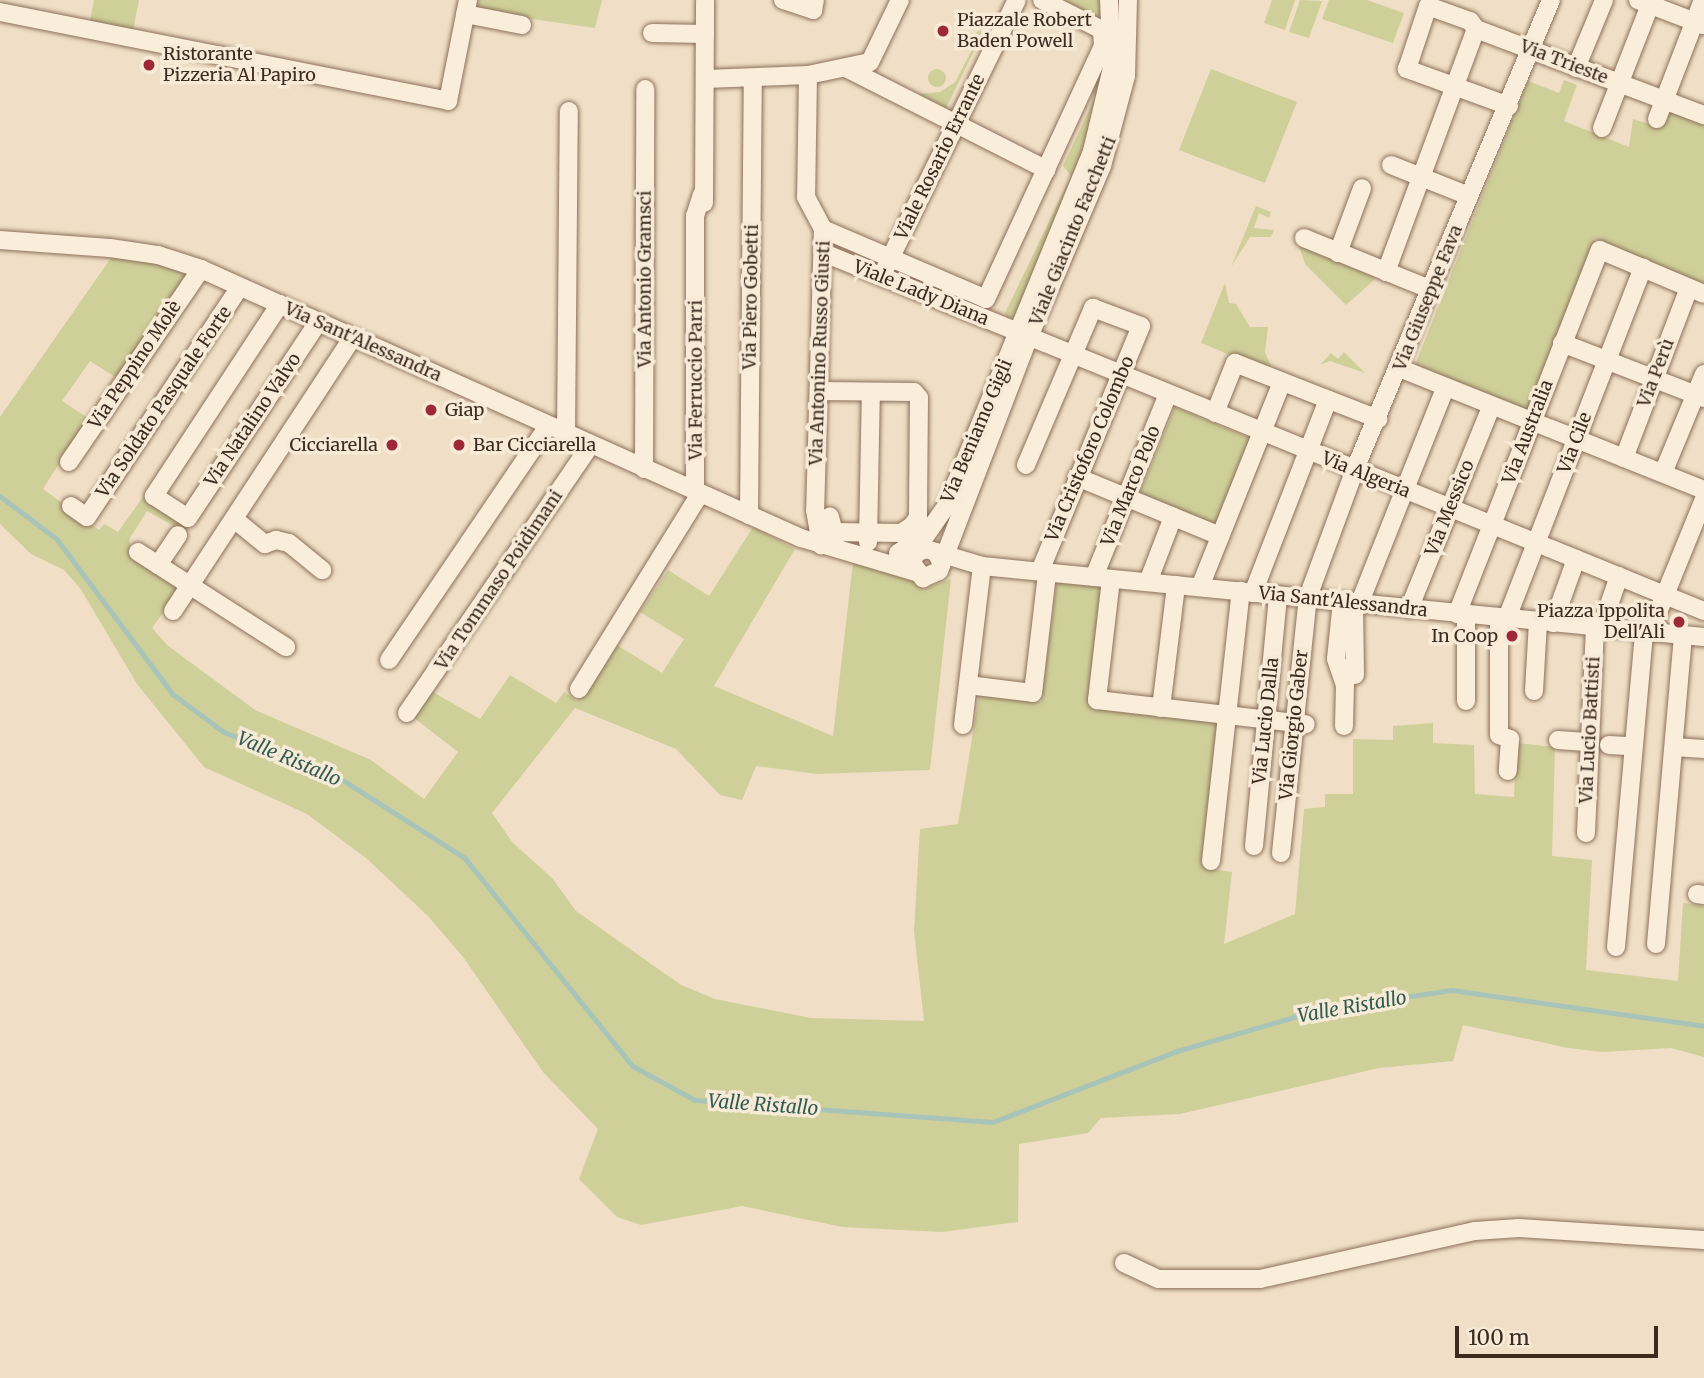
<!DOCTYPE html>
<html>
<head>
<meta charset="utf-8">
<style>
	body { margin:0 }
	#map { position:relative; width:1704px; height:1378px; overflow:hidden; background:#f0dfc6; font-family:Merriweather,serif }
	div>[style] { position:absolute }
	[style*='--x'] { left:calc(var(--x)*1px); top:calc(var(--y)*1px); width:calc(var(--w)*1px); rotate:calc(var(--a)*1deg) }
	.green>* { inset:0; background:#cfcf99 }
	.round { border-radius:50% }
	.stream>* { height:4.5px; margin:-2.25px; padding:0 2.25px; transform-origin:2.25px; border-radius:2.25px; background:#a8c4b8 }
	.roads { filter:drop-shadow(0 0 2px #8c705b) drop-shadow(0 0 2px #8c705b) }
	.minor>* { height:18px; margin:-9px; padding:0 9px; transform-origin:9px; border-radius:9px; background:#faedda }
	.dots>* { width:19px; height:19px; translate:-50% -50%; box-sizing:border-box; border:4px solid #f7ead6; border-radius:50% }
	span { translate:-50% -50%; white-space:nowrap; text-align:center; line-height:1.15; -webkit-text-stroke:7px #f7ead6; paint-order:stroke }
	.poi-label { font-size:18px; color:#3c2a1f }
	.left { translate:0 -50%; text-align:left }
	.right { translate:-100% -50%; text-align:right }
	.street-label { font-size:18px; color:#3c2a1f }
	.water-label { font-size:19px; color:#2e5c54; font-style:italic }
	.scale { position:absolute; left:1455px; top:1326px; width:203px; height:32px; box-sizing:border-box; border:4px solid #3c2a1f; border-top:0; padding-left:9px; font-size:21px; line-height:24px; white-space:nowrap; color:#3c2a1f; -webkit-text-stroke:5px #f7ead6; paint-order:stroke }
</style>
</head>
<body>
<div id="map">
	<div class="green">
		<div style="clip-path:polygon(94px 0,139px 0,133px 30px,90px 21px)"></div>
		<div style="clip-path:polygon(479px 0,602px 0,595px 28px,477px 11px)"></div>
		<div style="clip-path:polygon(1063px 0,1099px 0,1105px 20px)"></div>
		<div style="clip-path:polygon(1272px 0,1295px 0,1285px 30px,1264px 23px)"></div>
		<div style="clip-path:polygon(1300px 0,1322px 1px,1309px 38px,1289px 32px)"></div>
		<div style="clip-path:polygon(1329px 0,1367px 0,1404px 13px,1393px 43px,1322px 19px)"></div>
		<div style="clip-path:polygon(986px 27px,946px 108px,919px 94px,940px 92px,955px 82px,977px 40px,974px 34px)"></div>
		<div style="clip-path:polygon(1104px 63px,1085px 147px,1015px 317px,1007px 318px,1005px 313px,1071px 176px,1063px 166px,1095px 97px,1091px 88px)"></div>
		<div class="round" style="left:928px;top:69px;width:18px;height:18px"></div>
		<div style="clip-path:polygon(1211px 69px,1297px 102px,1265px 183px,1179px 150px)"></div>
		<div style="clip-path:polygon(1564px 80px,1577px 85px,1564px 121px,1629px 147px,1633px 119px,1661px 128px,1668px 109px,1704px 123px,1704px 284px,1595px 239px,1594px 252px,1526px 414px,1415px 365px,1528px 81px,1559px 93px)"></div>
		<div style="clip-path:polygon(1256px 206px,1271px 212px,1269px 218px,1259px 213px,1254px 228px,1274px 230px,1271px 237px,1250px 237px,1231px 267px)"></div>
		<div style="clip-path:polygon(1299px 246px,1375px 277px,1373px 281px,1346px 305px,1305px 264px)"></div>
		<div style="clip-path:polygon(113px 255px,143px 259px,186px 274px,117px 378px,90px 361px,62px 401px,88px 418px,43px 489px,99px 530px,104px 524px,118px 532px,145px 494px,190px 524px,186px 533px,147px 511px,130px 538px,129px 552px,181px 588px,152px 628px,167px 645px,255px 710px,371px 760px,424px 799px,458px 752px,413px 717px,431px 691px,480px 719px,510px 675px,556px 703px,564px 692px,577px 701px,617px 645px,662px 673px,684px 639px,640px 612px,668px 570px,709px 596px,753px 527px,795px 549px,714px 686px,833px 736px,853px 562px,895px 569px,924px 589px,951px 579px,930px 770px,818px 774px,756px 766px,742px 800px,720px 795px,676px 749px,575px 708px,492px 813px,513px 843px,552px 878px,576px 911px,681px 985px,715px 999px,811px 1018px,924px 1021px,914px 931px,920px 829px,958px 824px,979px 696px,1041px 702px,1057px 581px,1104px 586px,1091px 706px,1220px 722px,1205px 868px,1232px 872px,1224px 944px,1295px 914px,1304px 809px,1325px 807px,1325px 794px,1353px 794px,1353px 739px,1393px 740px,1393px 726px,1433px 723px,1433px 743px,1474px 745px,1475px 794px,1514px 797px,1516px 743px,1555px 747px,1552px 856px,1592px 860px,1586px 970px,1678px 981px,1683px 903px,1704px 906px,1704px 1057px,1671px 1048px,1603px 1052px,1568px 1048px,1463px 1025px,1453px 1061px,1379px 1068px,1180px 1114px,1101px 1118px,1088px 1133px,1019px 1144px,1018px 1222px,942px 1232px,842px 1227px,742px 1206px,641px 1225px,617px 1217px,579px 1179px,598px 1129px,543px 1072px,463px 957px,428px 916px,366px 858px,307px 814px,204px 767px,137px 684px,80px 588px,64px 570px,31px 554px,0 524px,0 417px)"></div>
		<div style="clip-path:polygon(1225px 283px,1229px 303px,1236px 304px,1250px 327px,1268px 327px,1265px 352px,1274px 373px,1201px 343px)"></div>
		<div style="clip-path:polygon(1344px 352px,1365px 373px,1330px 361px,1320px 365px,1331px 353px,1338px 359px)"></div>
		<div style="clip-path:polygon(1175px 407px,1252px 439px,1217px 525px,1139px 495px)"></div>
	</div>
	<div class="stream">
		<div style="--x:0;--y:496;--w:71;--a:37"></div>
		<div style="--x:57;--y:539;--w:194;--a:53.2"></div>
		<div style="--x:173;--y:694;--w:64;--a:36.7"></div>
		<div style="--x:224;--y:732;--w:123;--a:21.5"></div>
		<div style="--x:338;--y:777;--w:151;--a:32.5"></div>
		<div style="--x:465;--y:858;--w:267;--a:51.1"></div>
		<div style="--x:633;--y:1066;--w:71;--a:28.7"></div>
		<div style="--x:695;--y:1100;--w:299;--a:4.2"></div>
		<div style="--x:993;--y:1122;--w:197;--a:-21.1"></div>
		<div style="--x:1177;--y:1051;--w:151;--a:-16.2"></div>
		<div style="--x:1322;--y:1009;--w:131;--a:-8.3"></div>
		<div style="--x:1452;--y:990;--w:255;--a:8.1"></div>
	</div>
	<div class="roads">
		<div class="minor">
			<div style="--x:783;--y:0;--w:32;--a:18"></div>
			<div style="--x:813;--y:10;--w:10;--a:-79"></div>
			<div style="--x:1638;--y:0;--w:70;--a:21"></div>
			<div style="--x:0;--y:12;--w:457;--a:11.2"></div>
			<div style="--x:448;--y:101;--w:103;--a:-78.8"></div>
			<div style="--x:465;--y:14;--w:58;--a:10.9"></div>
			<div style="--x:652;--y:33;--w:53;--a:1.1"></div>
			<div style="--x:846;--y:68;--w:225;--a:26.9"></div>
			<div style="--x:1576;--y:68;--w:74;--a:-67.6"></div>
			<div style="--x:808;--y:75;--w:122;--a:90.9"></div>
			<div style="--x:806;--y:197;--w:36;--a:62"></div>
			<div style="--x:823;--y:229;--w:281;--a:91.6"></div>
			<div style="--x:815;--y:510;--w:36;--a:80"></div>
			<div style="--x:706;--y:79;--w:102;--a:-2.2"></div>
			<div style="--x:808;--y:75;--w:63;--a:-11.8"></div>
			<div style="--x:870;--y:62;--w:69;--a:-64.2"></div>
			<div style="--x:1509;--y:106;--w:109;--a:-160.1"></div>
			<div style="--x:1407;--y:69;--w:66;--a:-71.6"></div>
			<div style="--x:1428;--y:6;--w:45;--a:19.7"></div>
			<div style="--x:1470;--y:21;--w:10;--a:53"></div>
			<div style="--x:1476;--y:29;--w:244;--a:20.7"></div>
			<div style="--x:1657;--y:119;--w:128;--a:-68.9"></div>
			<div style="--x:1602;--y:128;--w:137;--a:-68.7"></div>
			<div style="--x:1391;--y:165;--w:84;--a:21.7"></div>
			<div style="--x:704;--y:203;--w:203;--a:-89.7"></div>
			<div style="--x:823;--y:229;--w:177;--a:23.2"></div>
			<div style="--x:986;--y:299;--w:279;--a:-65.2"></div>
			<div style="--x:1103;--y:46;--w:16;--a:-94"></div>
			<div style="--x:1102;--y:30;--w:67;--a:-153.4"></div>
			<div style="--x:1304;--y:238;--w:138;--a:22.1"></div>
			<div style="--x:0;--y:240;--w:110;--a:4.2"></div>
			<div style="--x:110;--y:248;--w:49;--a:8.3"></div>
			<div style="--x:158;--y:255;--w:45;--a:18"></div>
			<div style="--x:201;--y:269;--w:658;--a:24.15"></div>
			<div style="--x:801;--y:538;--w:119;--a:16.6"></div>
			<div style="--x:824;--y:253;--w:950;--a:22.14"></div>
			<div style="--x:1338;--y:253;--w:69;--a:-69.7"></div>
			<div style="--x:886;--y:267;--w:297;--a:-63.9"></div>
			<div style="--x:1386;--y:272;--w:259;--a:-69.7"></div>
			<div style="--x:280;--y:304;--w:230;--a:123.3"></div>
			<div style="--x:154;--y:496;--w:40;--a:32.9"></div>
			<div style="--x:188;--y:518;--w:235;--a:-56.4"></div>
			<div style="--x:1562;--y:343;--w:152;--a:21.2"></div>
			<div style="--x:1399;--y:368;--w:328;--a:21.8"></div>
			<div style="--x:820;--y:391;--w:94;--a:0.6"></div>
			<div style="--x:914;--y:392;--w:8;--a:50"></div>
			<div style="--x:919;--y:398;--w:119;--a:90.5"></div>
			<div style="--x:918;--y:517;--w:11;--a:124"></div>
			<div style="--x:912;--y:526;--w:13;--a:148"></div>
			<div style="--x:901;--y:533;--w:67;--a:-179.1"></div>
			<div style="--x:834;--y:532;--w:16;--a:-105"></div>
			<div style="--x:1215;--y:413;--w:54;--a:-68.2"></div>
			<div style="--x:1235;--y:363;--w:154;--a:21.4"></div>
			<div style="--x:566;--y:434;--w:323;--a:-89.5"></div>
			<div style="--x:1624;--y:458;--w:182;--a:-69.1"></div>
			<div style="--x:69;--y:462;--w:234;--a:-55.6"></div>
			<div style="--x:1026;--y:465;--w:171;--a:-66.9"></div>
			<div style="--x:1093;--y:308;--w:51;--a:20.6"></div>
			<div style="--x:1141;--y:326;--w:265;--a:112.4"></div>
			<div style="--x:644;--y:469;--w:380;--a:-89.8"></div>
			<div style="--x:1663;--y:473;--w:107;--a:-67.5"></div>
			<div style="--x:1077;--y:477;--w:155;--a:22.4"></div>
			<div style="--x:695;--y:492;--w:276;--a:-90"></div>
			<div style="--x:695;--y:216;--w:23;--a:-72"></div>
			<div style="--x:71;--y:506;--w:19;--a:35"></div>
			<div style="--x:87;--y:517;--w:276;--a:-56.4"></div>
			<div style="--x:749;--y:515;--w:436;--a:-89.5"></div>
			<div style="--x:234;--y:519;--w:40;--a:39"></div>
			<div style="--x:265;--y:544;--w:12;--a:-20"></div>
			<div style="--x:276;--y:540;--w:13;--a:13"></div>
			<div style="--x:289;--y:543;--w:43;--a:39.3"></div>
			<div style="--x:868;--y:542;--w:150;--a:-88.9"></div>
			<div style="--x:138;--y:552;--w:176;--a:32.7"></div>
			<div style="--x:936;--y:552;--w:48;--a:16.9"></div>
			<div style="--x:982;--y:566;--w:725;--a:5.62"></div>
			<div style="--x:898;--y:553;--w:33;--a:-33"></div>
			<div style="--x:926;--y:535;--w:37;--a:-55"></div>
			<div style="--x:947;--y:505;--w:383;--a:-67.7"></div>
			<div style="--x:1092;--y:151;--w:85;--a:-76.5"></div>
			<div style="--x:1112;--y:68;--w:68;--a:-92.5"></div>
			<div style="--x:941;--y:562;--w:11;--a:-117"></div>
			<div style="--x:936;--y:552;--w:10;--a:-163"></div>
			<div style="--x:926;--y:549;--w:11;--a:158"></div>
			<div style="--x:916;--y:553;--w:11;--a:112"></div>
			<div style="--x:912;--y:563;--w:19;--a:54"></div>
			<div style="--x:923;--y:578;--w:17;--a:-24"></div>
			<div style="--x:939;--y:571;--w:251;--a:-69"></div>
			<div style="--x:1029;--y:337;--w:186;--a:-66.9"></div>
			<div style="--x:1102;--y:166;--w:93;--a:-75.1"></div>
			<div style="--x:1126;--y:76;--w:76;--a:-88.5"></div>
			<div style="--x:158;--y:565;--w:36;--a:-56"></div>
			<div style="--x:1094;--y:577;--w:197;--a:-68"></div>
			<div style="--x:1111;--y:579;--w:122;--a:96.6"></div>
			<div style="--x:1097;--y:700;--w:210;--a:6.6"></div>
			<div style="--x:1148;--y:582;--w:70;--a:-69"></div>
			<div style="--x:1200;--y:587;--w:221;--a:-68.2"></div>
			<div style="--x:1253;--y:593;--w:207;--a:-68.8"></div>
			<div style="--x:1342;--y:601;--w:58;--a:95.9"></div>
			<div style="--x:1336;--y:659;--w:28;--a:71"></div>
			<div style="--x:1345;--y:685;--w:41;--a:91.4"></div>
			<div style="--x:1354;--y:602;--w:73;--a:89.2"></div>
			<div style="--x:1360;--y:602;--w:230;--a:-68.3"></div>
			<div style="--x:1409;--y:609;--w:218;--a:-67.9"></div>
			<div style="--x:173;--y:611;--w:326;--a:-56.7"></div>
			<div style="--x:1457;--y:614;--w:391;--a:-68.6"></div>
			<div style="--x:1600;--y:250;--w:113;--a:22.9"></div>
			<div style="--x:1499;--y:618;--w:117;--a:90"></div>
			<div style="--x:1499;--y:735;--w:12;--a:20"></div>
			<div style="--x:1510;--y:739;--w:32;--a:94"></div>
			<div style="--x:1507;--y:618;--w:376;--a:-68.8"></div>
			<div style="--x:1553;--y:623;--w:68;--a:-70.2"></div>
			<div style="--x:1601;--y:628;--w:55;--a:-70.9"></div>
			<div style="--x:1650;--y:632;--w:144;--a:-67.9"></div>
			<div style="--x:389;--y:660;--w:283;--a:-55.8"></div>
			<div style="--x:968;--y:685;--w:65;--a:7"></div>
			<div style="--x:1033;--y:693;--w:121;--a:-83.3"></div>
			<div style="--x:579;--y:689;--w:229;--a:-58.2"></div>
			<div style="--x:1534;--y:691;--w:70;--a:-86.7"></div>
			<div style="--x:1466;--y:701;--w:87;--a:-90"></div>
			<div style="--x:1161;--y:708;--w:124;--a:-83"></div>
			<div style="--x:407;--y:713;--w:324;--a:-55.6"></div>
			<div style="--x:963;--y:725;--w:160;--a:-83.2"></div>
			<div style="--x:1558;--y:740;--w:32;--a:4"></div>
			<div style="--x:1609;--y:745;--w:22;--a:3"></div>
			<div style="--x:1674;--y:747;--w:30;--a:4"></div>
			<div style="--x:1586;--y:833;--w:206;--a:-87.5"></div>
			<div style="--x:1254;--y:846;--w:252;--a:-84.5"></div>
			<div style="--x:1281;--y:853;--w:257;--a:-84"></div>
			<div style="--x:1308;--y:597;--w:136;--a:-69.8"></div>
			<div style="--x:1355;--y:469;--w:508;--a:-67.32"></div>
			<div style="--x:1211;--y:861;--w:272;--a:-83.7"></div>
			<div style="--x:1697;--y:894;--w:7;--a:8"></div>
			<div style="--x:1656;--y:944;--w:309;--a:-85"></div>
			<div style="--x:1616;--y:947;--w:316;--a:-84.9"></div>
			<div style="--x:1124;--y:1263;--w:38;--a:25"></div>
			<div style="--x:1159;--y:1279;--w:101;--a:0"></div>
			<div style="--x:1260;--y:1279;--w:220;--a:-12.6"></div>
			<div style="--x:1475;--y:1231;--w:44;--a:-3.9"></div>
			<div style="--x:1519;--y:1228;--w:185;--a:3.7"></div>
		</div>
	</div>
	<div class="dots">
		<div style="left:943px;top:31px;background:#9e2936"></div>
		<div style="left:149px;top:65px;background:#9e2936"></div>
		<div style="left:431px;top:410px;background:#9e2936"></div>
		<div style="left:392px;top:445px;background:#9e2936"></div>
		<div style="left:459px;top:445px;background:#9e2936"></div>
		<div style="left:1679px;top:622px;background:#9e2936"></div>
		<div style="left:1512px;top:636px;background:#9e2936"></div>
	</div>
	<div class="poi-label">
		<span class="left" style="left:957px;top:31px">Piazzale Robert<br>Baden Powell</span>
		<span class="left" style="left:163px;top:65px">Ristorante<br>Pizzeria Al Papiro</span>
		<span class="left" style="left:445px;top:410px">Giap</span>
		<span class="right" style="left:378px;top:445px">Cicciarella</span>
		<span class="left" style="left:473px;top:445px">Bar Cicciarella</span>
		<span class="right" style="left:1665px;top:622px">Piazza Ippolita<br>Dell'Ali</span>
		<span class="right" style="left:1498px;top:636px">In Coop</span>
	</div>
	<div class="street-label">
		<span style="left:1564px;top:62px;rotate:21deg">Via Trieste</span>
		<span style="left:940px;top:157px;rotate:-64deg">Viale Rosario Errante</span>
		<span style="left:1073px;top:231px;rotate:-68deg">Viale Giacinto Facchetti</span>
		<span style="left:645px;top:279px;rotate:-90deg">Via Antonio Gramsci</span>
		<span style="left:921px;top:293px;rotate:22deg">Viale Lady Diana</span>
		<span style="left:751px;top:297px;rotate:-89deg">Via Piero Gobetti</span>
		<span style="left:1428px;top:298px;rotate:-68deg">Via Giuseppe Fava</span>
		<span style="left:363px;top:342px;rotate:24deg">Via Sant'Alessandra</span>
		<span style="left:820px;top:353px;rotate:-88deg">Via Antonino Russo Giusti</span>
		<span style="left:135px;top:365px;rotate:-56deg">Via Peppino Molè</span>
		<span style="left:1656px;top:373px;rotate:-69deg">Via Perù</span>
		<span style="left:696px;top:380px;rotate:-90deg">Via Ferruccio Parri</span>
		<span style="left:164px;top:402px;rotate:-56deg">Via Soldato Pasquale Forte</span>
		<span style="left:253px;top:420px;rotate:-56deg">Via Natalino Valvo</span>
		<span style="left:977px;top:431px;rotate:-67deg">Via Beniamo Gigli</span>
		<span style="left:1528px;top:432px;rotate:-69deg">Via Australia</span>
		<span style="left:1575px;top:443px;rotate:-69deg">Via Cile</span>
		<span style="left:1090px;top:449px;rotate:-67deg">Via Cristoforo Colombo</span>
		<span style="left:1366px;top:475px;rotate:22deg">Via Algeria</span>
		<span style="left:1131px;top:486px;rotate:-68deg">Via Marco Polo</span>
		<span style="left:1450px;top:508px;rotate:-68deg">Via Messico</span>
		<span style="left:499px;top:580px;rotate:-56deg">Via Tommaso Poidimani</span>
		<span style="left:1343px;top:602px;rotate:6deg">Via Sant'Alessandra</span>
		<span style="left:1266px;top:721px;rotate:-84deg">Via Lucio Dalla</span>
		<span style="left:1294px;top:725px;rotate:-84deg">Via Giorgio Gaber</span>
		<span style="left:1590px;top:730px;rotate:-87deg">Via Lucio Battisti</span>
	</div>
	<div class="water-label">
		<span style="left:289px;top:759px;rotate:23deg">Valle Ristallo</span>
		<span style="left:1352px;top:1007px;rotate:-10deg">Valle Ristallo</span>
		<span style="left:763px;top:1105px;rotate:4deg">Valle Ristallo</span>
	</div>
	<div class="scale">100 m</div>
</div>
</body>
</html>
